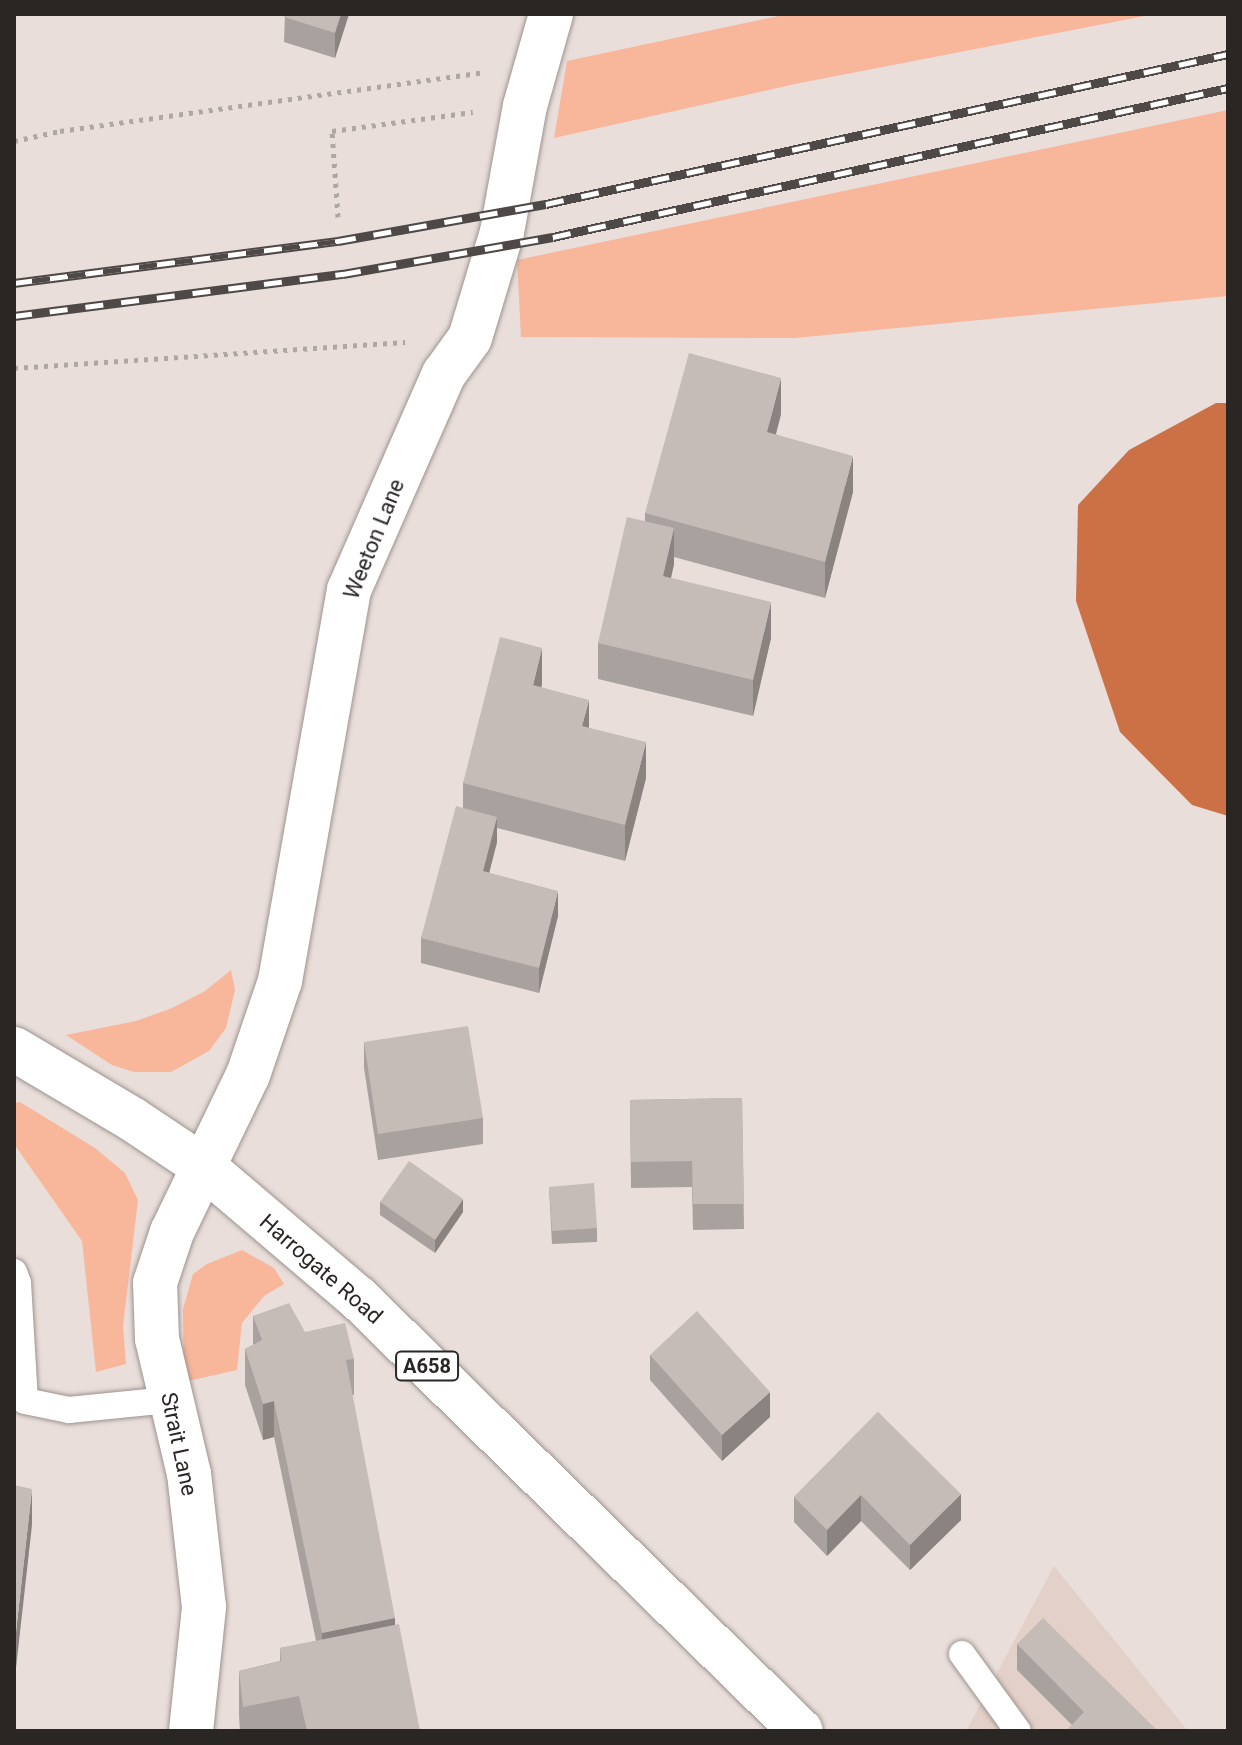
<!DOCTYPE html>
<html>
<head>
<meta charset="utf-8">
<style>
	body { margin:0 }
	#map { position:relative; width:1242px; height:1745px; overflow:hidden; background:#e9deda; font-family:Roboto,sans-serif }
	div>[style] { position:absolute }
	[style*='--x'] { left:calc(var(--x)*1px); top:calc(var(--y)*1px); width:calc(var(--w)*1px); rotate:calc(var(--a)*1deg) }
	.built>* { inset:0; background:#e3d0c8 }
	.green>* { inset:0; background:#f8b79b }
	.water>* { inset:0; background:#cc7046 }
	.path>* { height:5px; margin-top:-2.5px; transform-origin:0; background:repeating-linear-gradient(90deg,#afa7a3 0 4px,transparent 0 10px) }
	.roads { filter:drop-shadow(0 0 2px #9d938f) drop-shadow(0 0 2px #9d938f) }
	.lane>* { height:26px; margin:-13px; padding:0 13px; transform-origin:13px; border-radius:13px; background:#fff }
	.secondary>* { height:44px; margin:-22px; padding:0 22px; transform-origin:22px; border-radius:22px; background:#fff }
	.highway>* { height:44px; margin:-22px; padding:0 22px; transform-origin:22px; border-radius:22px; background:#fff }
	.rail>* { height:9px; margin-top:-4.5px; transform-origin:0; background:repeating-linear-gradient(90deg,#fff 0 18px,#4e4947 0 36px); box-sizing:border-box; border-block:2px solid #4e4947 }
	.wall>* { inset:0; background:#a9a19d }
	.shaded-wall>* { inset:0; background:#8a8380 }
	.building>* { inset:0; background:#c5bbb7 }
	span { translate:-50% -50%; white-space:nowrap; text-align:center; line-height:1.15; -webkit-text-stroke:6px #fff; paint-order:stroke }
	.shield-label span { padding:2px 6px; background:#fff; border:2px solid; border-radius:6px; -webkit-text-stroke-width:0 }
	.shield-label { font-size:20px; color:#2a2624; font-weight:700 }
	.street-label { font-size:22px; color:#2a2624 }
	.frame { position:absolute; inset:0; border:16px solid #2a2624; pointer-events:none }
</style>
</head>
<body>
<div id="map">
	<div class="built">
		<div style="clip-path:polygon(1054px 1566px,1188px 1731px,966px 1731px)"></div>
	</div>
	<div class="green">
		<div style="clip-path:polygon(788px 14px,1155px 14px,795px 84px,554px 138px,567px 61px)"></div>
		<div style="clip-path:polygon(1228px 110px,1228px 296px,795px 338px,521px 337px,517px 260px)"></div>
		<div style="clip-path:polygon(231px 970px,235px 990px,226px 1028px,209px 1051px,171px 1072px,134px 1072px,112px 1065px,66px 1035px,136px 1021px,172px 1008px,205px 991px)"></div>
		<div style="clip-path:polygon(20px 1102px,95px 1148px,125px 1173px,138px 1200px,123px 1326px,126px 1364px,96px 1372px,82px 1241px,14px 1144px,14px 1103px)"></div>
		<div style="clip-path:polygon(242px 1250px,274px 1268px,284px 1284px,264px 1296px,242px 1323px,237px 1370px,184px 1382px,183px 1309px,193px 1274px,207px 1264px)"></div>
	</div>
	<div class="water">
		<div style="clip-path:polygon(1216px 403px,1228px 403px,1228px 816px,1192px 805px,1120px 732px,1076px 601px,1078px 505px,1129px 450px)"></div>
	</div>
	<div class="path">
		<div style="--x:14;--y:141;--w:47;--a:-12.3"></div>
		<div style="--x:60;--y:131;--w:424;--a:-7.9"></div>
		<div style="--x:338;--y:217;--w:86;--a:-94"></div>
		<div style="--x:332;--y:131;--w:142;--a:-7.7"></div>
		<div style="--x:14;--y:368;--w:392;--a:-3.8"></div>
	</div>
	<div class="roads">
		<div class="lane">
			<div style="--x:14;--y:1272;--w:12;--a:70"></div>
			<div style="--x:18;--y:1283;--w:118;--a:86.6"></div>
			<div style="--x:25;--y:1401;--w:45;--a:11.6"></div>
			<div style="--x:69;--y:1410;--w:100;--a:-5.7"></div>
			<div style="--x:962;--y:1654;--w:95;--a:54"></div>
		</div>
		<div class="secondary">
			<div style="--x:191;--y:1731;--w:125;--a:-84"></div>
			<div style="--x:204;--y:1607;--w:134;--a:-96.4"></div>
			<div style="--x:189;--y:1474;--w:139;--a:-103.3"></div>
			<div style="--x:157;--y:1339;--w:56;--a:-92"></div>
			<div style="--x:155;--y:1283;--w:54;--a:-71.6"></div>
			<div style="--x:172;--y:1232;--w:174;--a:-64.2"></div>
			<div style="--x:248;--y:1075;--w:99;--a:-71.2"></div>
			<div style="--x:280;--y:981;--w:397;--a:-80"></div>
			<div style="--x:349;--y:590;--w:236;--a:-66.3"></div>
			<div style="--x:444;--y:374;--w:44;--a:-54.2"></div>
			<div style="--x:470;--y:338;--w:111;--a:-73.2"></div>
			<div style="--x:502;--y:232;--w:128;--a:-79.7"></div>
			<div style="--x:525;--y:106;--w:96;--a:-74.2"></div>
		</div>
		<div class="highway">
			<div style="--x:14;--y:1049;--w:137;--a:30.7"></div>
			<div style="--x:132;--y:1119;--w:87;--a:33.7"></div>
			<div style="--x:204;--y:1167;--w:202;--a:40.4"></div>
			<div style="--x:358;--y:1298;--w:619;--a:44.35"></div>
		</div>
	</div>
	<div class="rail">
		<div style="--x:14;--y:283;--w:327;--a:-7.4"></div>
		<div style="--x:338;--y:241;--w:211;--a:-10.1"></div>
		<div style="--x:546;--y:204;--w:698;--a:-12.4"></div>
		<div style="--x:14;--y:316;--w:332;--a:-7.3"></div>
		<div style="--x:343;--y:274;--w:213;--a:-10"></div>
		<div style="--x:553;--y:237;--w:691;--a:-12.45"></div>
	</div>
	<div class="wall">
		<div style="clip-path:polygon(285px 14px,349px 14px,335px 58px,284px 42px)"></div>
		<div style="clip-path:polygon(781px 414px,776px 434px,853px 492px,825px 598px,674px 557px,674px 564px,671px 578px,771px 638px,753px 716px,598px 679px,598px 643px,645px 521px,645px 513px)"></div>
		<div style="clip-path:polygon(542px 684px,541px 687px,646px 778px,625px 861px,497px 828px,497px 842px,489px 873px,558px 916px,539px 993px,421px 963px,421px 938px,463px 808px,463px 783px)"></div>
		<div style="clip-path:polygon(364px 1042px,483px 1118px,483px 1144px,378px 1160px,364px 1068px)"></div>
		<div style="clip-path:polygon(742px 1098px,744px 1229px,693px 1230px,692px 1187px,631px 1188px,630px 1100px)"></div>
		<div style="clip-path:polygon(549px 1187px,597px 1228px,597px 1242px,552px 1244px)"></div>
		<div style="clip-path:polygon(380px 1202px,463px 1212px,435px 1253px,380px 1215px)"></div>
		<div style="clip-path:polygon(253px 1316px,305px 1332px,354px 1359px,354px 1395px,352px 1395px,395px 1625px,420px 1731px,240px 1731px,239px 1715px,239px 1671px,280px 1661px,280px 1648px,316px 1641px,274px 1437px,263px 1440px,245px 1385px,245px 1349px,253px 1345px)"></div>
		<div style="clip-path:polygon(650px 1355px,770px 1417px,722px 1461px,650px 1380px)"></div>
		<div style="clip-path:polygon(878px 1412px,961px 1520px,910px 1570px,861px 1521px,827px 1556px,794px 1522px,794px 1497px)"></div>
		<div style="clip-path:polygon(1017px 1644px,1158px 1731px,1072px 1725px,1017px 1670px)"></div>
	</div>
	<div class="shaded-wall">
		<div style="clip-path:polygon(341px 14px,349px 14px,335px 58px,335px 33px)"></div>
		<div style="clip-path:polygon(781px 378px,781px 414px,767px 468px,767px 432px)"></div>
		<div style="clip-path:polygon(853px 456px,853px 492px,825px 598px,825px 562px)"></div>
		<div style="clip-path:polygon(674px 528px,674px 564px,663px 612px,663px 576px)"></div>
		<div style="clip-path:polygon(771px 602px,771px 638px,753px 716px,753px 680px)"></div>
		<div style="clip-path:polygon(542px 648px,542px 684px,533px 721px,533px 685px)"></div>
		<div style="clip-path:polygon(589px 700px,589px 736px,582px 726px)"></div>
		<div style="clip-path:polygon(646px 742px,646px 778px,625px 861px,625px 825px)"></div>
		<div style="clip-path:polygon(497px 817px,497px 842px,483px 897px,483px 871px)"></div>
		<div style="clip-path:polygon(558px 891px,558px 916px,539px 993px,539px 968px)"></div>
		<div style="clip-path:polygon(463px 1199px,463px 1212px,435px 1253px,435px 1240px)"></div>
		<div style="clip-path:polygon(770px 1392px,770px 1417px,722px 1461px,722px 1435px)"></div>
		<div style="clip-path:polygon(274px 1401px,274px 1437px,263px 1440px,263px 1404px)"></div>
		<div style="clip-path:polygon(32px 1489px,32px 1525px,14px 1686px,14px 1650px)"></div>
		<div style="clip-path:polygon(961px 1494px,961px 1520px,910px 1570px,910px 1545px)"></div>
		<div style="clip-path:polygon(861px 1495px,861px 1521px,827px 1556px,827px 1530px)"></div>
		<div style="clip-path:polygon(395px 1618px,395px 1653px,322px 1669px,322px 1633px)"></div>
	</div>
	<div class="building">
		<div style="clip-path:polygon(285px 14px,341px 14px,335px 33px,284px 17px)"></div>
		<div style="clip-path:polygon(689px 353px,781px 378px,767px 432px,853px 456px,825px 562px,645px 513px)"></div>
		<div style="clip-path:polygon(627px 517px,674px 528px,663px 576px,771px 602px,753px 680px,598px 643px)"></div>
		<div style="clip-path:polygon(500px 637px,542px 648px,533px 685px,589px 700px,582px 726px,646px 742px,625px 825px,463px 783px)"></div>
		<div style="clip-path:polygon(456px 806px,497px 817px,483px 871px,558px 891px,539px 968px,421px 938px)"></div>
		<div style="clip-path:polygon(468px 1026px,483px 1118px,378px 1134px,364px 1042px)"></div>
		<div style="clip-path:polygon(742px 1098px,744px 1204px,693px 1204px,692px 1161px,631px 1162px,630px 1100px)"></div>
		<div style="clip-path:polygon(409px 1161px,463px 1199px,435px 1240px,380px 1202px)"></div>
		<div style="clip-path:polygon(594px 1183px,597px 1228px,552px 1231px,549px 1187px)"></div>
		<div style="clip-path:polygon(289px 1303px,305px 1332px,345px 1323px,354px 1359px,346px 1360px,395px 1618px,322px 1633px,274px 1401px,263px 1404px,245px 1349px,262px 1340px,253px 1316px)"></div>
		<div style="clip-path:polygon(697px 1311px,770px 1392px,722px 1435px,650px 1355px)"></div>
		<div style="clip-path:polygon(878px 1412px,961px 1494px,910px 1545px,861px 1495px,827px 1530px,794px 1497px)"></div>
		<div style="clip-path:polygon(14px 1485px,32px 1489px,14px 1650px)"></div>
		<div style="clip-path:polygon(1043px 1618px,1158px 1731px,1066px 1731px,1084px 1712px,1017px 1644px)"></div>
		<div style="clip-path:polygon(399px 1624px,420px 1731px,307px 1731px,299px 1696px,243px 1707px,239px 1671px,281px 1661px,280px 1648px)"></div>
	</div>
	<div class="shield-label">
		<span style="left:427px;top:1366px">A658</span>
	</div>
	<div class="street-label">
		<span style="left:374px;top:539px;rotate:-68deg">Weeton Lane</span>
		<span style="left:321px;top:1269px;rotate:41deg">Harrogate Road</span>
		<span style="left:179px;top:1444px;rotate:78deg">Strait Lane</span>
	</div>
	<div class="frame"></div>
</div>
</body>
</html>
